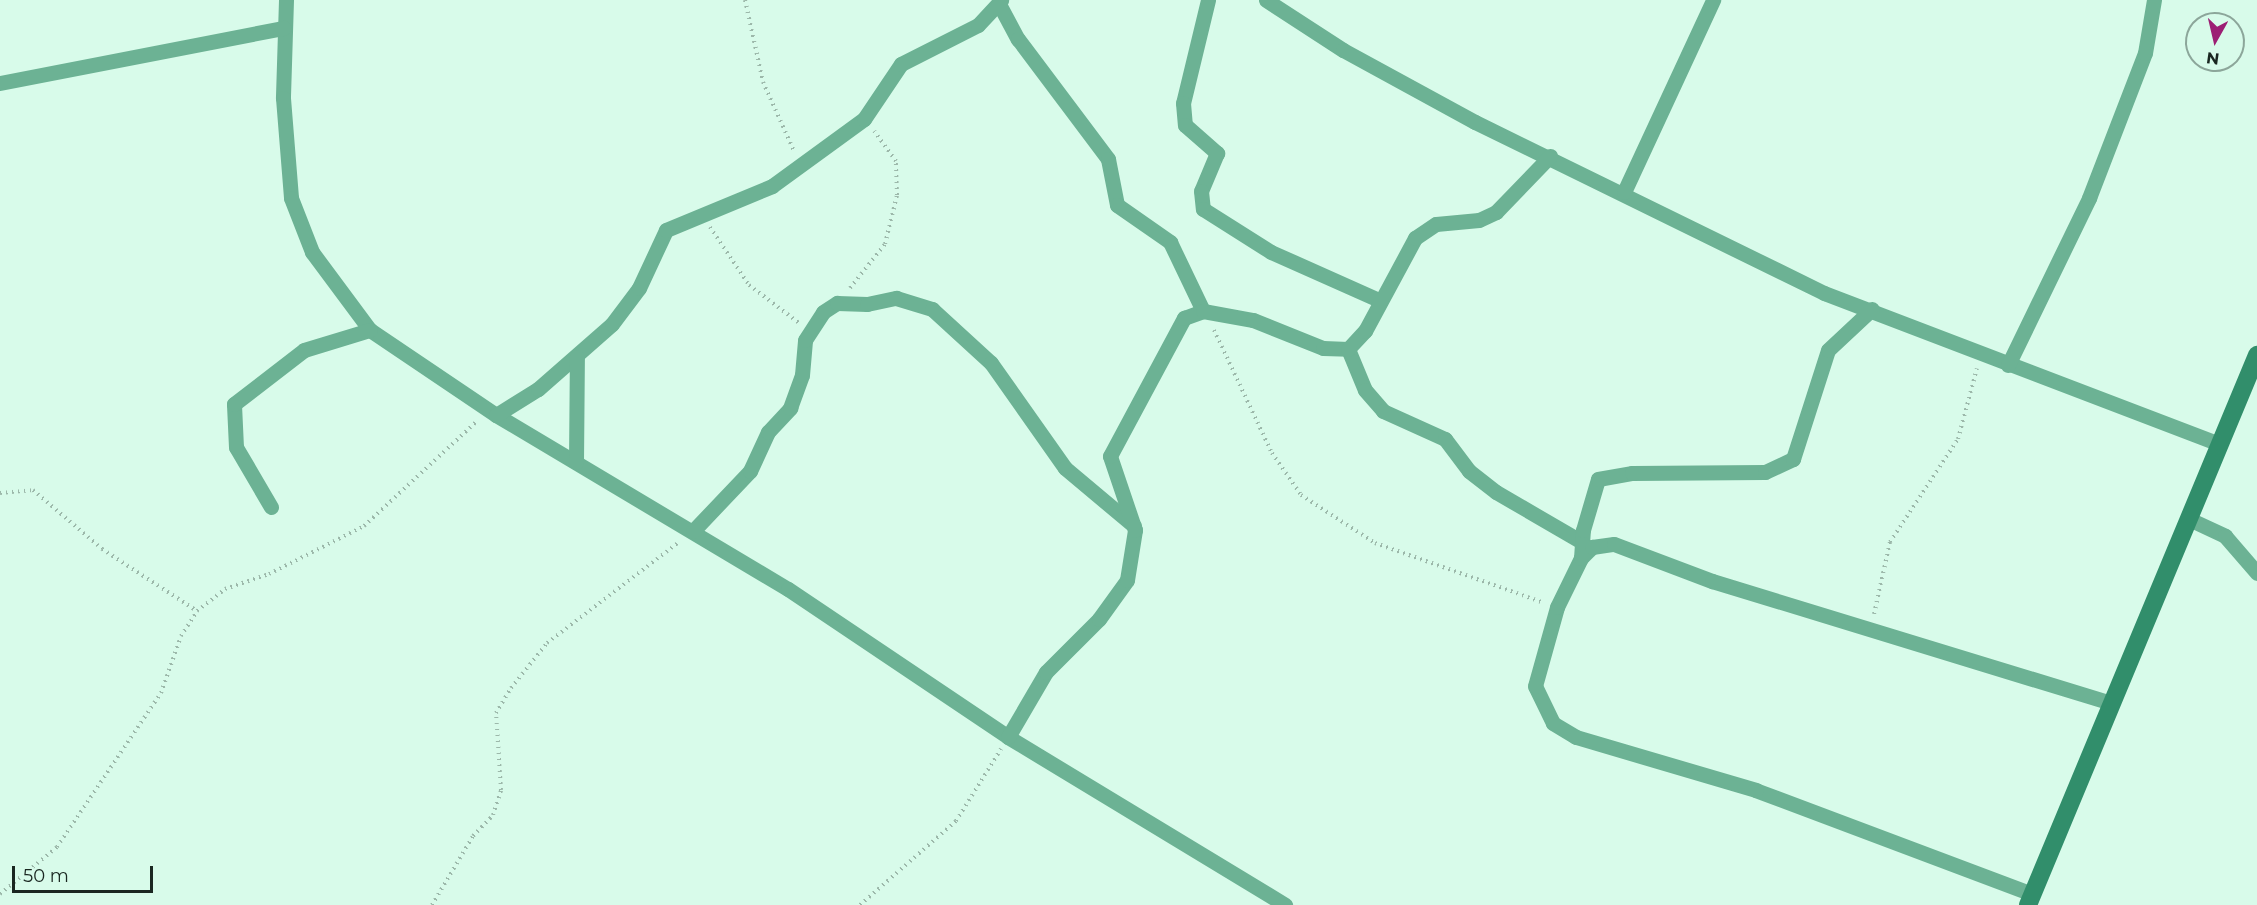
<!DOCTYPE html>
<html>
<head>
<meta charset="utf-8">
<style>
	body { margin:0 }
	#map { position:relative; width:2257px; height:905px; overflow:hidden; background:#d8fbea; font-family:Montserrat,sans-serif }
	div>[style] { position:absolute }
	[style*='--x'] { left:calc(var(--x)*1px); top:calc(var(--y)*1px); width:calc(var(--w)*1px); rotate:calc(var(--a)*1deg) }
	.path>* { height:4px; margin-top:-2px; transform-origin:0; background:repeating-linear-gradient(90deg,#9cb8aa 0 1.5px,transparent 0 6px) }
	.street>* { height:15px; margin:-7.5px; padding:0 7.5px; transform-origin:7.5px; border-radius:7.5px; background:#6cb294 }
	.secondary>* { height:18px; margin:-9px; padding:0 9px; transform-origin:9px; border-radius:9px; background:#318e6b }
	span { translate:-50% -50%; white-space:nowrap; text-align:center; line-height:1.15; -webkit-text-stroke:4.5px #d8fbea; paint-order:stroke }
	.north { position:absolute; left:2185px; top:12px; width:60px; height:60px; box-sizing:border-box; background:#d8fbea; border:2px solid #8ca69a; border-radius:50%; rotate:188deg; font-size:16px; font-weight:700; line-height:24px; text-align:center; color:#1a2721 }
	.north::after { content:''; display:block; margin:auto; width:21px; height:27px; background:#9c1f74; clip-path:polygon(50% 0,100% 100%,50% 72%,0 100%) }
	.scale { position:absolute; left:12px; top:866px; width:141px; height:27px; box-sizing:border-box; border:3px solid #1a2721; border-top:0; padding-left:8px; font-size:18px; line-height:21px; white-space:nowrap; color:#1a2721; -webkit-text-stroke:4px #d8fbea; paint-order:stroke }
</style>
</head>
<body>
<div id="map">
	<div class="path">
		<div style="--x:745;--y:0;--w:84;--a:77.6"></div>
		<div style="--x:763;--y:82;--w:76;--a:65.8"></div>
		<div style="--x:710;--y:227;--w:70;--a:56.1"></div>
		<div style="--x:749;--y:285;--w:63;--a:37.2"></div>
		<div style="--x:850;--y:288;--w:56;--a:-51.5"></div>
		<div style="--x:885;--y:244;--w:50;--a:-76.2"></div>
		<div style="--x:897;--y:195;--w:34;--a:-92"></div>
		<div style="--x:896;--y:161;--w:37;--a:-126"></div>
		<div style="--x:1214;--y:330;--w:136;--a:64.8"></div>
		<div style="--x:1272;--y:453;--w:51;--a:55.4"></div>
		<div style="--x:1301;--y:495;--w:88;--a:33"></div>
		<div style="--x:1375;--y:543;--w:179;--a:19.5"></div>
		<div style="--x:0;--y:493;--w:33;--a:-5"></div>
		<div style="--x:33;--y:490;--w:91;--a:40.5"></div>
		<div style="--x:102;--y:549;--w:113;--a:33.1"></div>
		<div style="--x:1874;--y:614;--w:74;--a:-77.5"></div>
		<div style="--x:1890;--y:542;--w:123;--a:-56.6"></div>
		<div style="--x:1958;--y:439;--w:73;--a:-75"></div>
		<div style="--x:0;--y:894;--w:74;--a:-39.5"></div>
		<div style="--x:57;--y:847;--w:186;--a:-56"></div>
		<div style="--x:161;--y:693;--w:60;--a:-70.7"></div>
		<div style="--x:181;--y:636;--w:30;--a:-57"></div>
		<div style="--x:197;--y:611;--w:36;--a:-38"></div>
		<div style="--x:225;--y:589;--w:46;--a:-18.8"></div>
		<div style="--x:269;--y:574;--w:106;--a:-26.8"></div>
		<div style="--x:364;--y:526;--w:154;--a:-42.9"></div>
		<div style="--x:432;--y:905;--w:80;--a:-59.3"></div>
		<div style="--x:473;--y:836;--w:29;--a:-46"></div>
		<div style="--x:493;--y:815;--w:26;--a:-72"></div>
		<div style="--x:501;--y:790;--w:77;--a:-93.7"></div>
		<div style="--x:496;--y:713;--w:29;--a:-59"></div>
		<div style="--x:511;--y:688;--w:58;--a:-51.3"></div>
		<div style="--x:547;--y:643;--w:165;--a:-37.4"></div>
		<div style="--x:860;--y:905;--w:128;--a:-41.2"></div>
		<div style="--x:956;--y:821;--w:85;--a:-58"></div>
	</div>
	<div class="street">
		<div style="--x:286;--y:0;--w:98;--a:91.8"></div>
		<div style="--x:283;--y:98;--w:100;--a:85.4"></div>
		<div style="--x:291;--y:198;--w:58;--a:68.7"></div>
		<div style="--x:312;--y:252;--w:97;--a:53.4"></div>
		<div style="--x:370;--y:330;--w:152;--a:34"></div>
		<div style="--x:496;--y:415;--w:340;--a:30.8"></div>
		<div style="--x:788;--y:589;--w:265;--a:33.9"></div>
		<div style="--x:1008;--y:737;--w:324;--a:31.2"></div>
		<div style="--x:1208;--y:0;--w:106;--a:103.6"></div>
		<div style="--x:1183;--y:103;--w:22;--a:85"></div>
		<div style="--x:1185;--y:125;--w:43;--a:41.2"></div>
		<div style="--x:1217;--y:153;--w:41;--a:112.8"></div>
		<div style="--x:1201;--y:191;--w:18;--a:84"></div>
		<div style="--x:1203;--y:209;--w:80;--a:32.3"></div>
		<div style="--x:1271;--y:252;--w:118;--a:24"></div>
		<div style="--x:1266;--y:0;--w:92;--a:33"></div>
		<div style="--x:1343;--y:50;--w:150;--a:28.6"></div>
		<div style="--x:1475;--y:122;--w:389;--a:26.1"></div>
		<div style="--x:1824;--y:293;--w:424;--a:20.9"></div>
		<div style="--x:999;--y:4;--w:40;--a:62"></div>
		<div style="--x:1018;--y:39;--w:150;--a:53.1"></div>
		<div style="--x:1108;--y:159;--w:47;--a:78.9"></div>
		<div style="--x:1117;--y:205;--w:65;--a:34.9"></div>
		<div style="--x:1170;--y:242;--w:76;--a:64.4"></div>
		<div style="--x:0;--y:83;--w:289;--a:-11"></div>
		<div style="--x:1624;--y:192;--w:212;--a:-65.1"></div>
		<div style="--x:1348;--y:349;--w:44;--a:67.5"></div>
		<div style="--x:1365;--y:390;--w:28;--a:49"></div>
		<div style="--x:1383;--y:411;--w:68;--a:24.3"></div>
		<div style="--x:1445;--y:439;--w:40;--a:53"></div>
		<div style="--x:1469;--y:471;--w:34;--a:38"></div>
		<div style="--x:1496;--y:492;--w:99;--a:30.2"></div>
		<div style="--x:2008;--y:365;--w:186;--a:-64.1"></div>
		<div style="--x:2089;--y:198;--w:155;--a:-68.9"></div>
		<div style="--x:2145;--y:53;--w:54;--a:-80.4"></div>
		<div style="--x:496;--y:415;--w:49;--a:-31.8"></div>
		<div style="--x:538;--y:389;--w:98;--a:-41.3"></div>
		<div style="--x:612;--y:324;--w:45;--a:-53.1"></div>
		<div style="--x:639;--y:288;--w:64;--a:-65"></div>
		<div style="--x:666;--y:230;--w:115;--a:-22.5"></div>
		<div style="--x:772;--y:186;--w:114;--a:-36.1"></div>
		<div style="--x:864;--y:119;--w:66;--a:-56.1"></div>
		<div style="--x:901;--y:64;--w:86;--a:-26.9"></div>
		<div style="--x:978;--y:25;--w:34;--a:-47"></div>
		<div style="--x:576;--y:462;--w:105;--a:-89.5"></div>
		<div style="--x:271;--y:507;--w:69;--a:-120.3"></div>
		<div style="--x:236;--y:447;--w:43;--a:-92.7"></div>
		<div style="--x:234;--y:404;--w:88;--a:-37.6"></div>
		<div style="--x:304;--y:350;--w:69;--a:-16.9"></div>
		<div style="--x:2189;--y:519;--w:40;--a:25"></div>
		<div style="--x:2225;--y:536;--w:49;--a:49.1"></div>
		<div style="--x:693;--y:531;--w:83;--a:-46.5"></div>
		<div style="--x:750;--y:471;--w:43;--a:-65.2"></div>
		<div style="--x:768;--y:432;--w:33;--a:-47"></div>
		<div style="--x:790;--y:408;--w:35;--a:-70"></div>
		<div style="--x:802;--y:375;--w:35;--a:-85"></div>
		<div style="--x:805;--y:340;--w:33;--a:-57"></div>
		<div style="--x:823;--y:312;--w:17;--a:-33"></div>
		<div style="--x:837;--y:303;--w:30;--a:2"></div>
		<div style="--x:867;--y:304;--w:30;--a:-12"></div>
		<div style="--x:896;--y:298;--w:38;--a:17"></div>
		<div style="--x:932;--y:309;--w:80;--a:42.5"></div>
		<div style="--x:991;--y:363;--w:128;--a:54.8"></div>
		<div style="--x:1065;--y:468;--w:90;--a:40"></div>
		<div style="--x:1581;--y:558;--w:28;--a:-86"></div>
		<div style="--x:1583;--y:530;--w:53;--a:-73.6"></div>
		<div style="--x:1598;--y:479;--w:35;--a:-10"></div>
		<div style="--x:1632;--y:473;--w:133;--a:-0.4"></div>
		<div style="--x:1765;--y:472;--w:31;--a:-25"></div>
		<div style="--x:1793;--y:459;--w:114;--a:-72.2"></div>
		<div style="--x:1828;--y:350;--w:60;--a:-43"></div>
		<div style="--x:1008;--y:737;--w:75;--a:-59.7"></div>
		<div style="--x:1046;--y:672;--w:75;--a:-45"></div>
		<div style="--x:1099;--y:619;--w:48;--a:-54.3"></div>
		<div style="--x:1127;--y:580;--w:51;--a:-80.9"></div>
		<div style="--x:1135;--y:530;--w:78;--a:-108.7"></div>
		<div style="--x:1110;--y:456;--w:157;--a:-61.8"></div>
		<div style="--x:1184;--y:318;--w:20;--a:-20"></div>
		<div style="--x:1203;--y:311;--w:51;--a:10.2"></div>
		<div style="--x:1253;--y:320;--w:75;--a:21.8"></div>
		<div style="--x:1323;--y:348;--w:25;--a:2"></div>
		<div style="--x:1348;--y:349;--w:25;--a:-47"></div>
		<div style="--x:1365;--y:331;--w:106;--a:-61.7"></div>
		<div style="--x:1415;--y:238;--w:25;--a:-34"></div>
		<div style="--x:1436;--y:224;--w:43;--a:-5.3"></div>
		<div style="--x:1479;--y:220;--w:19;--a:-25"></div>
		<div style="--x:1496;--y:212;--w:78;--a:-46"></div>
		<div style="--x:2032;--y:894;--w:295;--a:-159.4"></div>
		<div style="--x:1756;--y:790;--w:188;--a:-163.6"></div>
		<div style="--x:1576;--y:737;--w:27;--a:-149"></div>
		<div style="--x:1553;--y:723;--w:41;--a:-115.9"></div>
		<div style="--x:1535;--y:686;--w:82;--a:-74.4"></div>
		<div style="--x:1557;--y:607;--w:55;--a:-63.9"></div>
		<div style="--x:1581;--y:558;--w:16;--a:-45"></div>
		<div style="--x:1592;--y:547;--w:22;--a:-8"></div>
		<div style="--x:1614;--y:544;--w:105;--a:20.7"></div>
		<div style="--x:1712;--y:581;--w:417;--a:17"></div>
	</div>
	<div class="secondary">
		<div style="--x:2028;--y:905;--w:596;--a:-67.39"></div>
	</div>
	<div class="north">N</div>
	<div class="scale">50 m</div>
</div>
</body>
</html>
